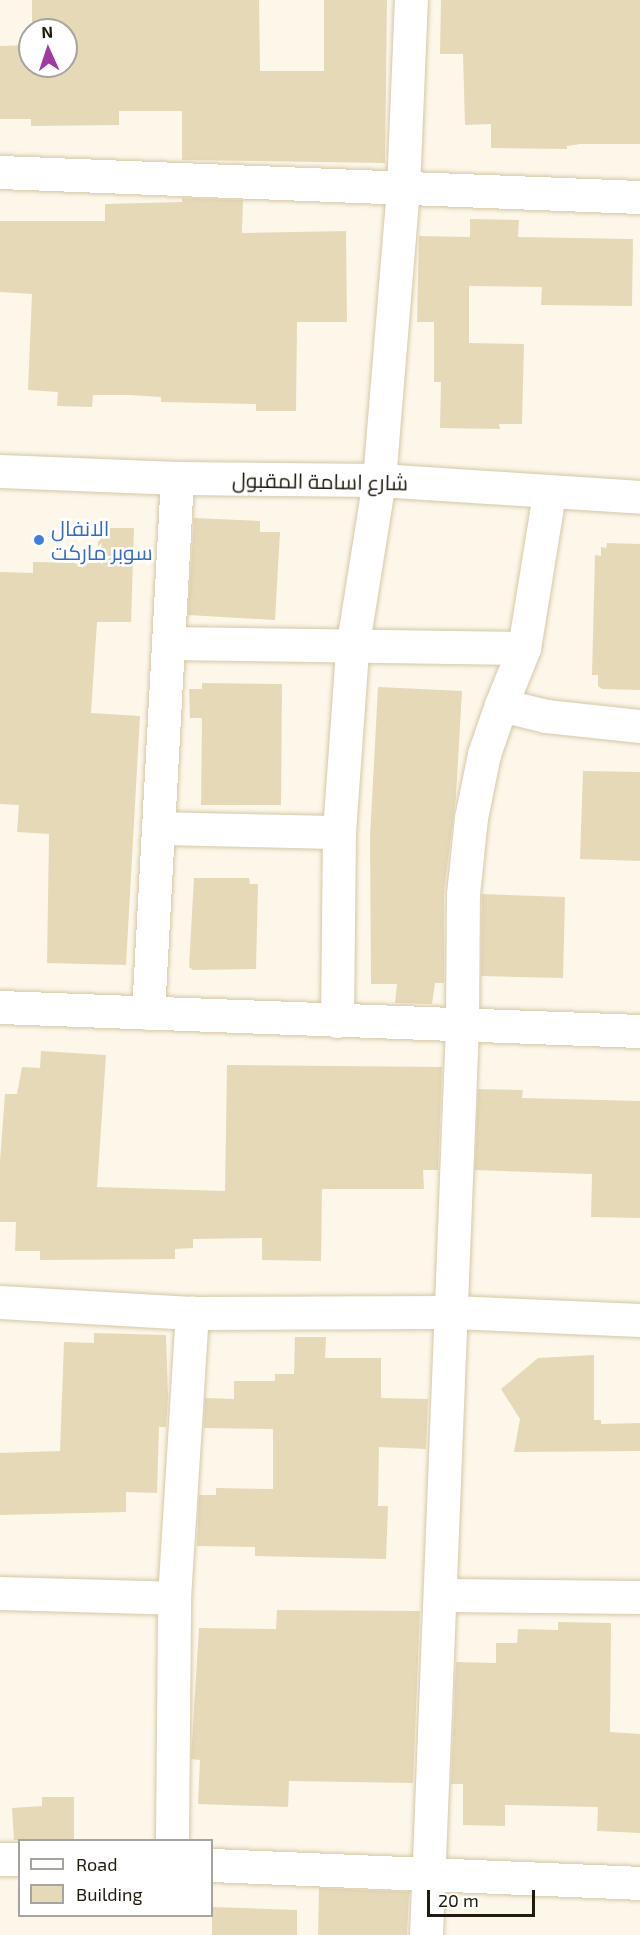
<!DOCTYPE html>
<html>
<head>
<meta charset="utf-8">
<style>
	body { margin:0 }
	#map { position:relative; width:640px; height:1935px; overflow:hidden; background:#fdf7ea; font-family:"Exo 2",Cairo,sans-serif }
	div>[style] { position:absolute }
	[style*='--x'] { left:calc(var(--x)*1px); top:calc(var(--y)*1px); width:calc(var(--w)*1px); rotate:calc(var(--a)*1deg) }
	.building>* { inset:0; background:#e6d9b8 }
	.roads { filter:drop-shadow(0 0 2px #d5c7a7) drop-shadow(0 0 2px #d5c7a7) }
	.minor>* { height:33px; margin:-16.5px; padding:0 16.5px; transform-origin:16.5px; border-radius:16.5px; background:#fff }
	.dots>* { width:16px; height:16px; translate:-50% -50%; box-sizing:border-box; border:3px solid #fff; border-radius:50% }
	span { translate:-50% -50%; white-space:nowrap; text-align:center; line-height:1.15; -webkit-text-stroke:5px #fff; paint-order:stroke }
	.street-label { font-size:21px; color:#201b0f }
	.shop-label { font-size:21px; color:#366cbe }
	.left { translate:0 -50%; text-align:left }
	.legend { position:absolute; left:18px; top:1839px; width:195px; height:78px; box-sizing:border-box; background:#fff; border:2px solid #a6a49f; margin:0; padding:8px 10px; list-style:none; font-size:18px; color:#201b0f }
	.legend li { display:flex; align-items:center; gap:12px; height:30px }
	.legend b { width:30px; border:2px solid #a6a49f }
	.north { position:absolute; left:18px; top:18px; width:60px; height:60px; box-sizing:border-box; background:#fff; border:2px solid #a6a49f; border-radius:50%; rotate:357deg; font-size:16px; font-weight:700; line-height:24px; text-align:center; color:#201b0f }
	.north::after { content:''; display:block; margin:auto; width:21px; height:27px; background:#9f3ba1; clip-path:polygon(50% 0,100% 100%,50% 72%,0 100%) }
	.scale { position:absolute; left:427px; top:1890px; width:108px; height:27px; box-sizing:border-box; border:3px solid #201b0f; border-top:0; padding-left:8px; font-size:18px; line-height:21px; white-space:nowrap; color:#201b0f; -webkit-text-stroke:4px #fff; paint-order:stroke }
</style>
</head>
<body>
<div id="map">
	<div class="building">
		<div style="clip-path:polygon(32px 0,259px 0,260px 71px,324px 71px,324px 0,387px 0,385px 163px,182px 160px,182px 111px,119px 111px,119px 125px,31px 126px,31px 119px,0 119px,0 46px,30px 45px,30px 66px,66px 66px,66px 30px,32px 30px)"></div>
		<div style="clip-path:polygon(441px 0,640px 0,640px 144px,580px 144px,567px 146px,567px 149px,491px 148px,491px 124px,465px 125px,463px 54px,440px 54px)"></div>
		<div style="clip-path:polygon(182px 198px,243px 200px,242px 233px,346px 231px,347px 322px,297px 322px,296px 411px,256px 411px,256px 404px,161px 402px,161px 397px,129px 395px,93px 395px,92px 407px,57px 406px,58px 392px,28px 390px,32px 294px,0 292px,0 221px,105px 221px,105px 204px,182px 202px)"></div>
		<div style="clip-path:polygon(470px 219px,519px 220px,518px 237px,633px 239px,632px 306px,541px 305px,542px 287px,469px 286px,469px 343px,524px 344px,522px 424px,499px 424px,500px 429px,440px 428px,441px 382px,434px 382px,434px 322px,417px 322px,419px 236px,470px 237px)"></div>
		<div style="clip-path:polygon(194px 518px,260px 521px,260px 532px,280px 532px,275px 620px,188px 615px)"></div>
		<div style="clip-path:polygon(98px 528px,134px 528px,131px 622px,97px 622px,91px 713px,140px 716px,126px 965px,47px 963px,49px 834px,17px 832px,19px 805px,0 804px,0 572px,33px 573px,33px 562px,98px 563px)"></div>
		<div style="clip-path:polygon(607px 543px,640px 544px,640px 690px,602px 689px,598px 686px,598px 675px,592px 675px,595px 555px,601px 556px,601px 547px,606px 548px)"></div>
		<div style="clip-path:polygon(202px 683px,282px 684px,281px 805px,201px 805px,202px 718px,190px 718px,189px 689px,202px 689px)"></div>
		<div style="clip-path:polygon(378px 687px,462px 691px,456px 796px,444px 892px,444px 983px,435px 983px,432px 1004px,395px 1003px,397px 984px,371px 984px,370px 837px)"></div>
		<div style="clip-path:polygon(583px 771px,640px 772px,640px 861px,580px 859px)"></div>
		<div style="clip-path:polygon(194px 878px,249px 878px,250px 884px,258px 884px,256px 969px,193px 970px,189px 967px)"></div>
		<div style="clip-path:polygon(482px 894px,565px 897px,563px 978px,481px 976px)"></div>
		<div style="clip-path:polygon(41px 1051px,106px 1055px,97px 1187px,225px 1191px,227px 1065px,442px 1067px,438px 1170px,423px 1170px,424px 1189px,322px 1189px,321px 1261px,262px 1260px,262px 1238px,193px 1239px,193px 1248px,175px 1249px,175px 1259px,40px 1260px,40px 1251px,15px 1251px,16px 1222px,0 1222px,0 1161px,5px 1094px,17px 1094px,22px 1067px,40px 1068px)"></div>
		<div style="clip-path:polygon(478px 1089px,523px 1090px,522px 1098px,640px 1101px,640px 1218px,591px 1217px,592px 1174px,475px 1170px)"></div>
		<div style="clip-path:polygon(94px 1333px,166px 1335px,168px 1397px,166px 1427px,159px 1427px,157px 1493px,126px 1492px,126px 1512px,0 1515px,0 1453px,60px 1451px,64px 1342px,94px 1343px)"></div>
		<div style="clip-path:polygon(295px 1337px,326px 1337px,325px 1358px,381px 1358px,381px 1398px,428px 1399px,426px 1449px,379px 1447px,378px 1506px,388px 1506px,386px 1559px,255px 1556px,255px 1547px,197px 1546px,199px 1495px,216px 1495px,216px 1488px,273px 1489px,273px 1429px,204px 1428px,205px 1398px,234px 1399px,234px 1381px,275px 1381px,275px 1374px,294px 1374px)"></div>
		<div style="clip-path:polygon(594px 1355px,594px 1420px,601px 1420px,601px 1424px,640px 1423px,640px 1451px,514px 1452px,520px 1419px,501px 1389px,538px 1358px)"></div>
		<div style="clip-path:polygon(277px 1610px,420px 1611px,413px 1783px,289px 1781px,288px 1807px,198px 1804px,200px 1760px,191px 1759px,199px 1628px,276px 1629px)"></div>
		<div style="clip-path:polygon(558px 1622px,611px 1623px,610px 1732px,640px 1734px,640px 1833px,597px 1831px,598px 1807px,505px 1805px,505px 1826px,463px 1825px,463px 1784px,451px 1784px,456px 1662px,496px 1663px,496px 1643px,517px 1643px,518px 1629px,558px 1630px)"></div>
		<div style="clip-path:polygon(42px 1797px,74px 1797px,74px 1840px,14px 1840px,12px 1808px,42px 1806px)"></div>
		<div style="clip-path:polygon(319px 1888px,409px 1892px,407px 1935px,318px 1935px)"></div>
		<div style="clip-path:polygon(212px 1907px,297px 1910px,297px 1935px,212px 1935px)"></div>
	</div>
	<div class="roads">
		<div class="minor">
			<div style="--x:0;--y:172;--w:640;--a:2.24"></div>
			<div style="--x:0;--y:471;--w:177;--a:2.3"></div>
			<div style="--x:177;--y:478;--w:202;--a:0.6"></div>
			<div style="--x:379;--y:480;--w:262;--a:3.7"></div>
			<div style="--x:549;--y:494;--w:156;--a:99.2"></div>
			<div style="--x:524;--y:648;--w:61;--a:112"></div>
			<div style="--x:501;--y:705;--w:46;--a:13.7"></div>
			<div style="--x:546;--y:716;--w:95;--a:6.1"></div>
			<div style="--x:168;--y:643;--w:356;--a:0.8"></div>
			<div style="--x:158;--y:828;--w:181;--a:1.3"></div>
			<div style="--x:0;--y:1007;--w:640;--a:2.15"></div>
			<div style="--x:148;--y:1013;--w:536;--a:-86.9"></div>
			<div style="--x:337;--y:1021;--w:189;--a:-89.4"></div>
			<div style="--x:339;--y:832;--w:183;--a:-85.9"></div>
			<div style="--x:352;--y:649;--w:171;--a:-80.9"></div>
			<div style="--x:379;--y:480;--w:292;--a:-85.3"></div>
			<div style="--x:403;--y:189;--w:189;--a:-87.6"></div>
			<div style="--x:0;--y:1302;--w:192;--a:3.3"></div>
			<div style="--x:192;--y:1313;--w:259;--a:-0.2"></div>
			<div style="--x:451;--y:1312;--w:189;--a:2.4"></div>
			<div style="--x:0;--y:1593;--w:174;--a:1.6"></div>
			<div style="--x:440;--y:1595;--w:200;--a:0.6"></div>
			<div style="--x:172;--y:1840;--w:242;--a:-89.5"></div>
			<div style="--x:174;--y:1598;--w:286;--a:-86.4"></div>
			<div style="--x:0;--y:1859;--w:20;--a:0"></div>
			<div style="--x:212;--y:1865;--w:428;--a:2.4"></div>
			<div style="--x:426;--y:1935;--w:910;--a:-87.73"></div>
			<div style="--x:462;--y:1026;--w:132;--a:-89.6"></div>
			<div style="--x:463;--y:894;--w:76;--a:-84"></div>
			<div style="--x:471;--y:818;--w:65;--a:-78.5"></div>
			<div style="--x:484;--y:754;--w:52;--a:-70.9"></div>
		</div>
	</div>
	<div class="dots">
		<div style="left:39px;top:540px;background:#3f7fe0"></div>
	</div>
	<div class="street-label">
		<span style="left:320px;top:481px;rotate:1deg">شارع اسامة المقبول</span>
	</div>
	<div class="shop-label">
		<span class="left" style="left:51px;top:540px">الانفال<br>سوبر ماركت</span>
	</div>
	<ul class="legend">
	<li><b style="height:8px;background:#fff"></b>Road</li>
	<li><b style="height:16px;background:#e6d9b8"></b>Building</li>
	</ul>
	<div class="north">N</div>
	<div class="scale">20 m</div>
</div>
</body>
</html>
